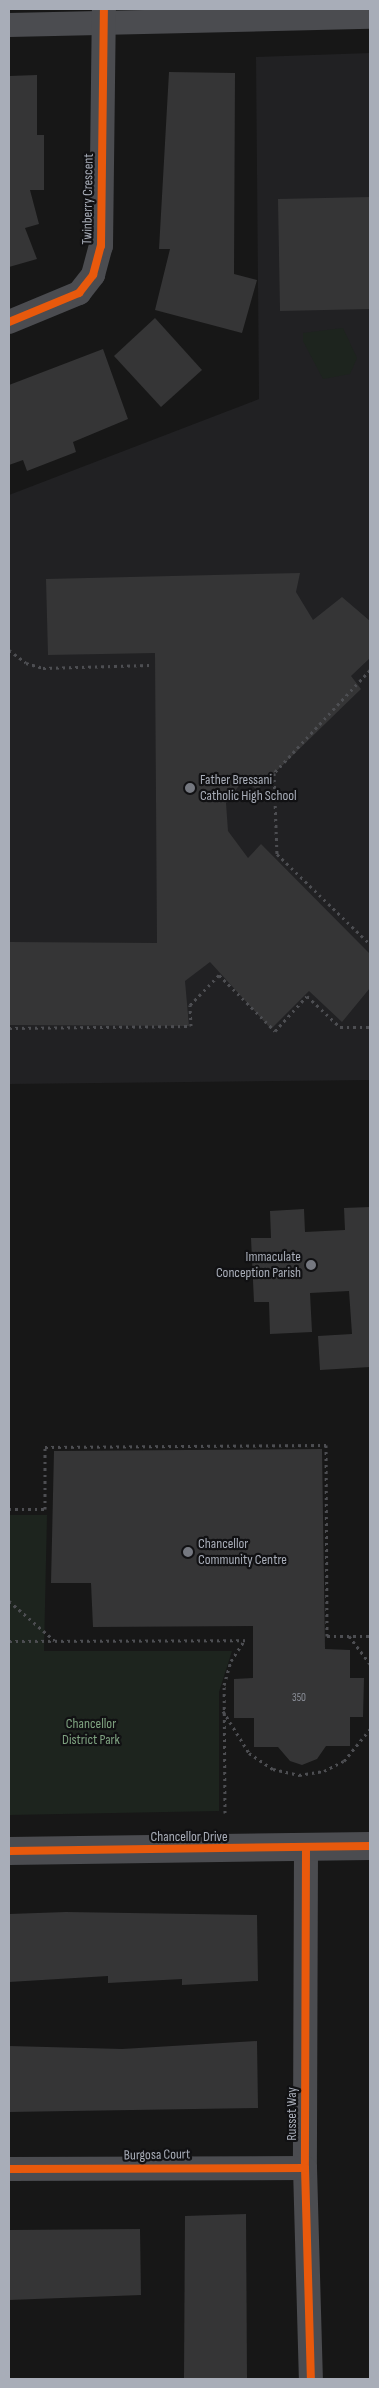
<!DOCTYPE html>
<html>
<head>
<meta charset="utf-8">
<style>
	body { margin:0 }
	#map { position:relative; width:379px; height:2388px; overflow:hidden; background:#171717; font-family:"Sofia Sans Condensed",sans-serif }
	div>[style] { position:absolute }
	[style*='--x'] { left:calc(var(--x)*1px); top:calc(var(--y)*1px); width:calc(var(--w)*1px); rotate:calc(var(--a)*1deg) }
	.built>* { inset:0; background:#212123 }
	.green>* { inset:0; background:#1d241e }
	.building>* { inset:0; background:#353536 }
	.path>* { height:3px; margin-top:-1.5px; transform-origin:0; background:repeating-linear-gradient(90deg,#4d4e52 0 2.5px,transparent 0 6.5px) }
	.minor>* { height:24px; margin:-12px; padding:0 12px; transform-origin:12px; border-radius:12px; background:#4b4c50 }
	.tertiary>* { height:28px; margin:-14px; padding:0 14px; transform-origin:14px; border-radius:14px; background:#4b4c50 }
	.cycleway>* { height:8px; margin:-4px; padding:0 4px; transform-origin:4px; border-radius:4px; background:#e8590c }
	.dots>* { width:14px; height:14px; translate:-50% -50%; box-sizing:border-box; border:2px solid #111113; border-radius:50% }
	span { translate:-50% -50%; white-space:nowrap; text-align:center; line-height:1.15; -webkit-text-stroke:4.5px #111113; paint-order:stroke }
	.number-label { font-size:11px; color:#8b8f98 }
	.number-label span { -webkit-text-stroke-width:0 }
	.street-label { font-size:14px; color:#a8adb8 }
	.poi-label { font-size:14px; color:#a8adb8 }
	.left { translate:0 -50%; text-align:left }
	.right { translate:-100% -50%; text-align:right }
	.park-label { font-size:14px; color:#7fa381 }
	.frame { position:absolute; inset:0; border:10px solid #a8adb8; pointer-events:none }
</style>
</head>
<body>
<div id="map">
	<div class="built">
		<div style="clip-path:polygon(370px 53px,370px 1080px,9px 1084px,9px 495px,259px 399px,256px 57px)"></div>
	</div>
	<div class="green">
		<div style="clip-path:polygon(343px 328px,357px 358px,350px 374px,323px 379px,303px 341px,303px 333px)"></div>
		<div style="clip-path:polygon(9px 1515px,47px 1515px,44px 1651px,232px 1651px,219px 1692px,219px 1811px,9px 1815px)"></div>
	</div>
	<div class="building">
		<div style="clip-path:polygon(169px 72px,235px 73px,234px 274px,257px 280px,242px 333px,155px 310px,170px 249px,159px 249px)"></div>
		<div style="clip-path:polygon(37px 75px,37px 135px,44px 135px,44px 190px,30px 190px,39px 224px,25px 228px,37px 259px,9px 267px,9px 76px)"></div>
		<div style="clip-path:polygon(370px 197px,370px 309px,280px 311px,278px 199px)"></div>
		<div style="clip-path:polygon(155px 318px,202px 370px,161px 407px,114px 356px)"></div>
		<div style="clip-path:polygon(103px 349px,128px 419px,73px 442px,76px 452px,27px 471px,23px 460px,9px 465px,9px 385px)"></div>
		<div style="clip-path:polygon(300px 573px,296px 592px,313px 620px,342px 597px,370px 621px,370px 658px,351px 676px,361px 689px,257px 790px,244px 779px,226px 803px,228px 831px,248px 858px,261px 844px,370px 954px,370px 988px,342px 1022px,309px 991px,271px 1029px,210px 962px,185px 981px,189px 1026px,9px 1025px,9px 942px,157px 943px,155px 653px,48px 655px,46px 579px)"></div>
		<div style="clip-path:polygon(370px 1207px,370px 1367px,320px 1370px,318px 1336px,352px 1334px,349px 1291px,310px 1293px,312px 1332px,270px 1334px,269px 1302px,254px 1302px,251px 1238px,271px 1238px,270px 1211px,304px 1209px,305px 1232px,345px 1230px,344px 1208px)"></div>
		<div style="clip-path:polygon(322px 1449px,325px 1649px,350px 1650px,350px 1678px,364px 1678px,363px 1717px,350px 1717px,350px 1746px,326px 1746px,317px 1759px,302px 1765px,290px 1761px,278px 1747px,254px 1747px,254px 1718px,234px 1718px,234px 1679px,253px 1678px,253px 1626px,93px 1627px,91px 1583px,51px 1583px,54px 1451px)"></div>
		<div style="clip-path:polygon(66px 1912px,257px 1915px,258px 1981px,182px 1985px,182px 1979px,108px 1983px,108px 1976px,9px 1982px,9px 1914px)"></div>
		<div style="clip-path:polygon(257px 2041px,258px 2108px,9px 2112px,9px 2046px,122px 2049px)"></div>
		<div style="clip-path:polygon(246px 2214px,247px 2379px,184px 2379px,185px 2216px)"></div>
		<div style="clip-path:polygon(140px 2229px,141px 2295px,9px 2300px,9px 2230px)"></div>
	</div>
	<div class="path">
		<div style="--x:9;--y:650;--w:21;--a:37"></div>
		<div style="--x:26;--y:663;--w:18;--a:16"></div>
		<div style="--x:43;--y:668;--w:107;--a:-1.6"></div>
		<div style="--x:370;--y:670;--w:141;--a:133"></div>
		<div style="--x:274;--y:773;--w:81;--a:87.9"></div>
		<div style="--x:277;--y:854;--w:129;--a:44.1"></div>
		<div style="--x:9;--y:1028;--w:182;--a:-0.6"></div>
		<div style="--x:191;--y:1026;--w:21;--a:-93"></div>
		<div style="--x:190;--y:1005;--w:42;--a:-46"></div>
		<div style="--x:219;--y:975;--w:79;--a:45"></div>
		<div style="--x:275;--y:1031;--w:47;--a:-47.6"></div>
		<div style="--x:307;--y:996;--w:45;--a:43.2"></div>
		<div style="--x:340;--y:1027;--w:30;--a:0"></div>
		<div style="--x:9;--y:1509;--w:36;--a:0"></div>
		<div style="--x:45;--y:1509;--w:62;--a:-90"></div>
		<div style="--x:45;--y:1447;--w:281;--a:-0.4"></div>
		<div style="--x:326;--y:1445;--w:191;--a:89.7"></div>
		<div style="--x:327;--y:1636;--w:43;--a:0"></div>
		<div style="--x:9;--y:1601;--w:60;--a:40.9"></div>
		<div style="--x:349;--y:1636;--w:35;--a:53"></div>
		<div style="--x:9;--y:1641;--w:236;--a:-0.2"></div>
		<div style="--x:223;--y:1711;--w:49;--a:58.2"></div>
		<div style="--x:249;--y:1753;--w:29;--a:34"></div>
		<div style="--x:273;--y:1769;--w:27;--a:13"></div>
		<div style="--x:299;--y:1775;--w:25;--a:-9"></div>
		<div style="--x:324;--y:1771;--w:22;--a:-27"></div>
		<div style="--x:344;--y:1761;--w:41;--a:-50.9"></div>
		<div style="--x:225;--y:1813;--w:128;--a:-90.4"></div>
		<div style="--x:224;--y:1685;--w:25;--a:-74"></div>
		<div style="--x:231;--y:1661;--w:24;--a:-57"></div>
	</div>
	<div class="minor">
		<div style="--x:9;--y:25;--w:361;--a:-1.3"></div>
		<div style="--x:9;--y:322;--w:76;--a:-22.5"></div>
		<div style="--x:79;--y:293;--w:23;--a:-52"></div>
		<div style="--x:93;--y:275;--w:30;--a:-75"></div>
		<div style="--x:101;--y:246;--w:237;--a:-89.3"></div>
		<div style="--x:306;--y:1849;--w:319;--a:90.2"></div>
		<div style="--x:305;--y:2168;--w:211;--a:88.4"></div>
		<div style="--x:9;--y:2169;--w:296;--a:-0.2"></div>
	</div>
	<div class="tertiary">
		<div style="--x:9;--y:1851;--w:361;--a:-0.8"></div>
	</div>
	<div class="cycleway">
		<div style="--x:9;--y:322;--w:76;--a:-22.5"></div>
		<div style="--x:79;--y:293;--w:23;--a:-52"></div>
		<div style="--x:93;--y:275;--w:30;--a:-75"></div>
		<div style="--x:101;--y:246;--w:237;--a:-89.3"></div>
		<div style="--x:306;--y:1849;--w:319;--a:90.2"></div>
		<div style="--x:305;--y:2168;--w:211;--a:88.4"></div>
		<div style="--x:9;--y:1851;--w:361;--a:-0.8"></div>
		<div style="--x:9;--y:2169;--w:296;--a:-0.2"></div>
	</div>
	<div class="dots">
		<div style="left:190px;top:788px;background:#757880"></div>
		<div style="left:311px;top:1265px;background:#757880"></div>
		<div style="left:188px;top:1552px;background:#757880"></div>
	</div>
	<div class="number-label">
		<span style="left:299px;top:1698px">350</span>
	</div>
	<div class="street-label">
		<span style="left:88px;top:199px;rotate:-89deg">Twinberry Crescent</span>
		<span style="left:189px;top:1837px">Chancellor Drive</span>
		<span style="left:292px;top:2114px;rotate:-90deg">Russet Way</span>
		<span style="left:157px;top:2155px;rotate:-1deg">Burgosa Court</span>
	</div>
	<div class="poi-label">
		<span class="left" style="left:200px;top:788px">Father Bressani<br>Catholic High School</span>
		<span class="right" style="left:301px;top:1265px">Immaculate<br>Conception Parish</span>
		<span class="left" style="left:198px;top:1552px">Chancellor<br>Community Centre</span>
	</div>
	<div class="park-label">
		<span style="left:91px;top:1732px">Chancellor<br>District Park</span>
	</div>
	<div class="frame"></div>
</div>
</body>
</html>
